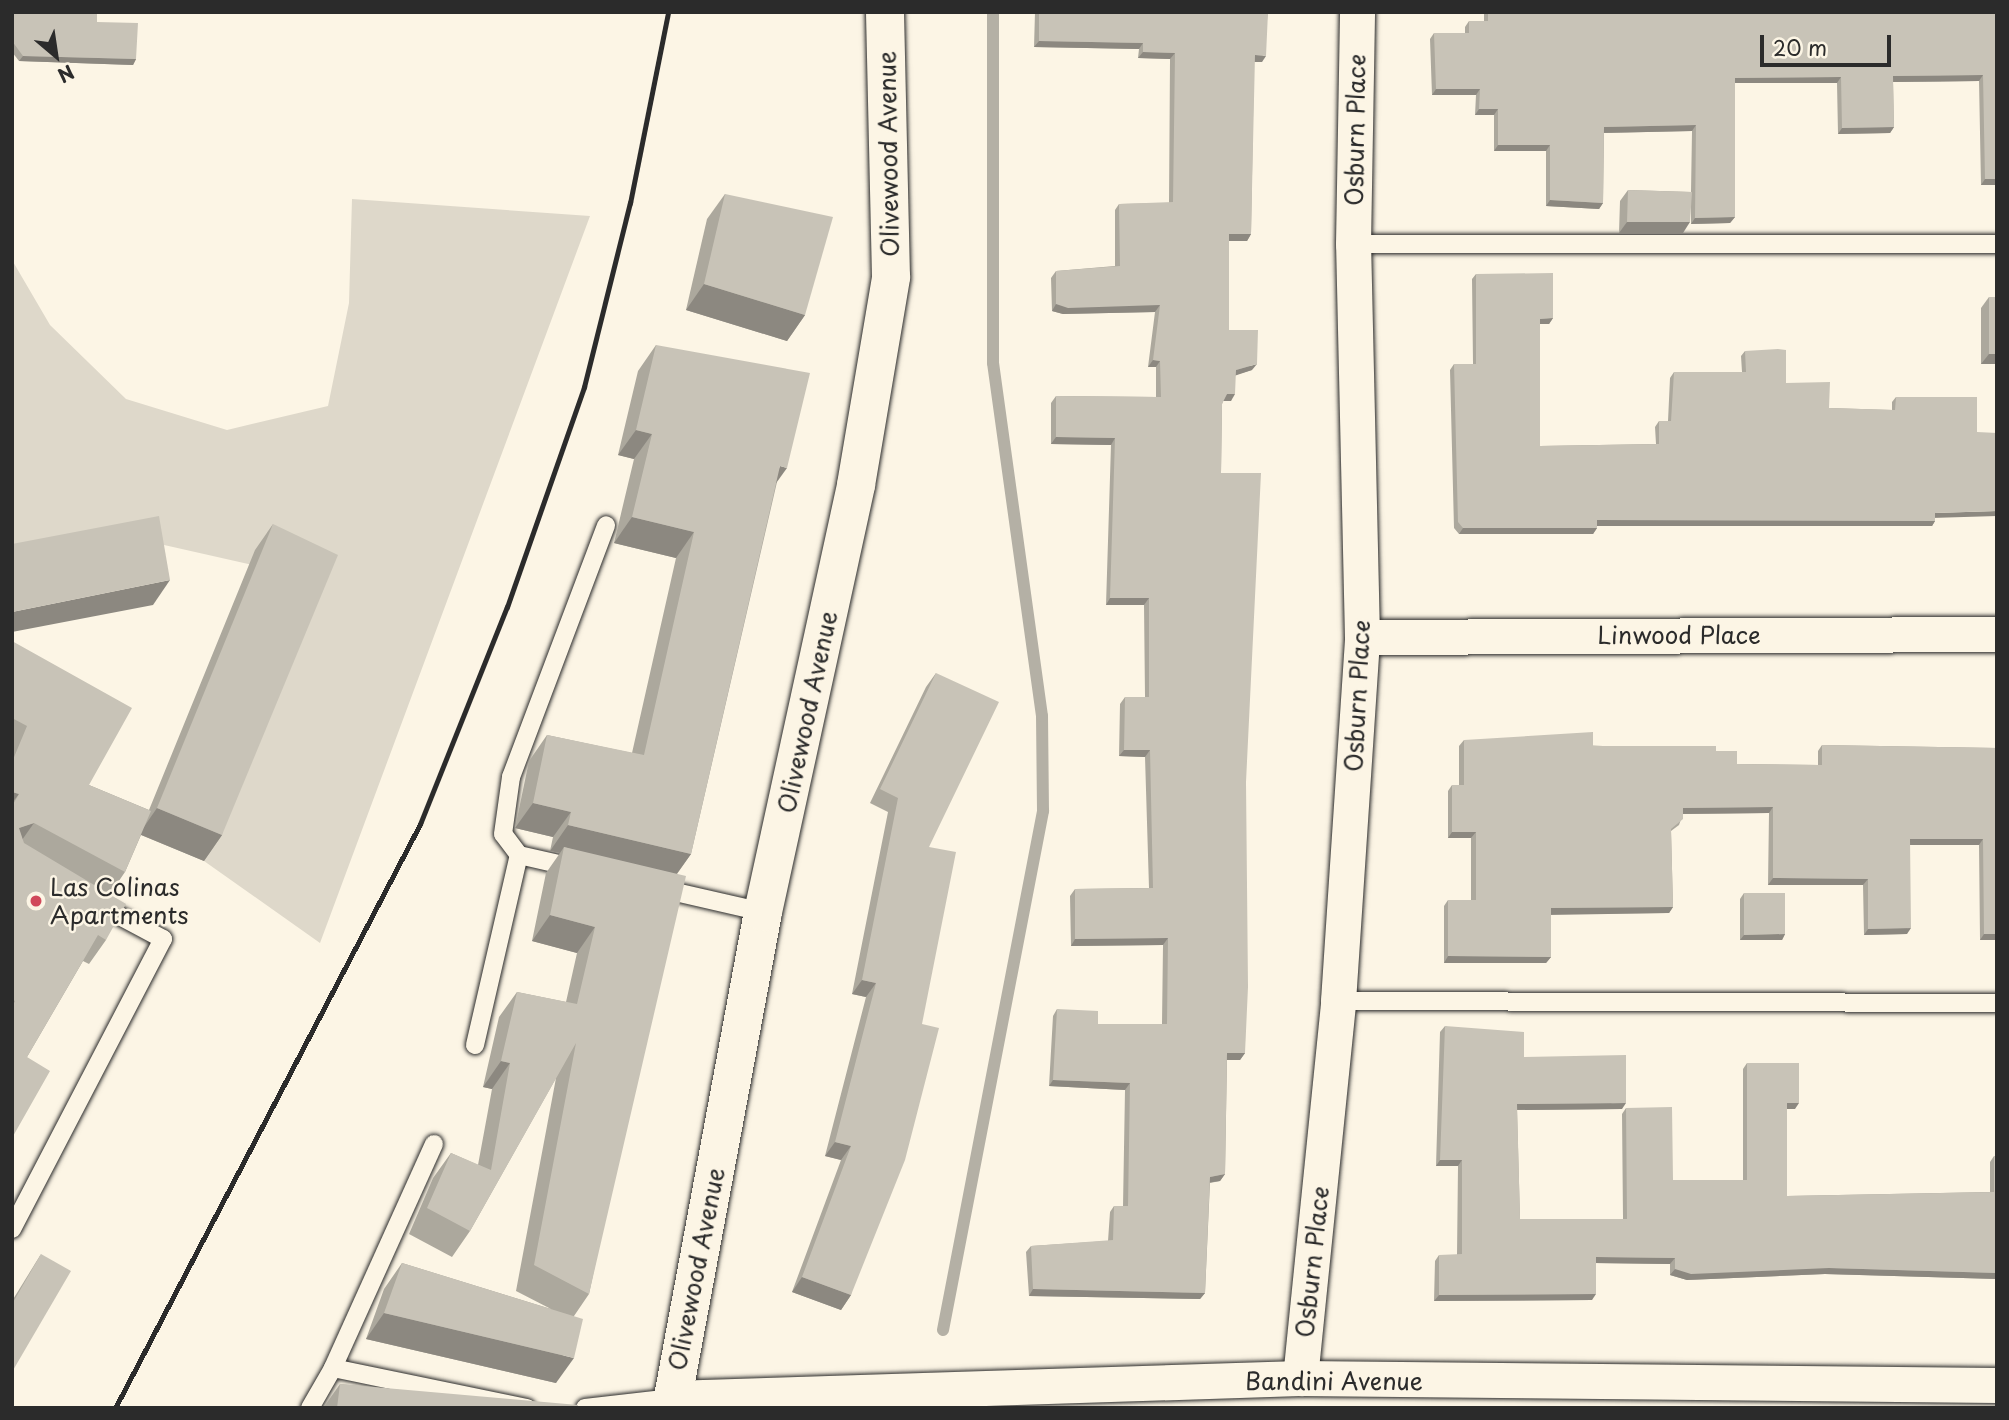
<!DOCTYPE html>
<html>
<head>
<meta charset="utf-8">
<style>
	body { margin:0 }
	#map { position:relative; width:2009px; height:1420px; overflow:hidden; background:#fcf5e5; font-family:"Playpen Sans",sans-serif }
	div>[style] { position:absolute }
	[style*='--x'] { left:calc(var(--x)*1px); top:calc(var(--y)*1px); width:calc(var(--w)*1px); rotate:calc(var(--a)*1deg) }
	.green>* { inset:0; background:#ded8ca }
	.stream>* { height:12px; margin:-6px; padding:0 6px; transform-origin:6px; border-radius:6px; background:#b4b0a5 }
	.roads { filter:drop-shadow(0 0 2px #2b2b2b) drop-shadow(0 0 2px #2b2b2b) }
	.service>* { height:18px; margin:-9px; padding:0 9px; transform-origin:9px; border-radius:9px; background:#fcf5e5 }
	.minor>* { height:35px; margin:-17.5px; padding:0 17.5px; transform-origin:17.5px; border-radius:17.5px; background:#fcf5e5 }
	.secondary>* { height:38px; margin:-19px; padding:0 19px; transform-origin:19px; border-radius:19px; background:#fcf5e5 }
	.rail>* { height:5px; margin:-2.5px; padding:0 2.5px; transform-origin:2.5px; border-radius:2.5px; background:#2b2b2b }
	.wall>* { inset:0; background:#aca89d }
	.shaded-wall>* { inset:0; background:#8c8880 }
	.building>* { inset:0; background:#c8c3b7 }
	.dots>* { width:19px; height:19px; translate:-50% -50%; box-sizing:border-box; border:4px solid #fcf5e5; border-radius:50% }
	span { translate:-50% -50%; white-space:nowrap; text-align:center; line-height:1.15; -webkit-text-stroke:5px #fcf5e5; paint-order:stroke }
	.street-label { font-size:24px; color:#2b2b2b }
	.poi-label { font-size:24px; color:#2b2b2b }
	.left { translate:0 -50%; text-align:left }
	.frame { position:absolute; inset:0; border:14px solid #2b2b2b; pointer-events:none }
	.north { position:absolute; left:21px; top:21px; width:70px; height:70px; -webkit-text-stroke:5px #fcf5e5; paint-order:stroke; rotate:151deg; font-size:19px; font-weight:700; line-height:28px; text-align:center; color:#2b2b2b }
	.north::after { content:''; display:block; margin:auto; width:24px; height:32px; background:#2b2b2b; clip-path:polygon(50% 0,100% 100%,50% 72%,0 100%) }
	.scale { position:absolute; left:1760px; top:35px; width:131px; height:32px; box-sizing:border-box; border:4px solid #2b2b2b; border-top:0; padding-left:9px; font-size:21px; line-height:24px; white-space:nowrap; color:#2b2b2b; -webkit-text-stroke:5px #fcf5e5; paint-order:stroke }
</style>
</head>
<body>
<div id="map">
	<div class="green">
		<div style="clip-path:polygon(352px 199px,590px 216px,320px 943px,204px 861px,319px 580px,142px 540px,12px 565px,12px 260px,50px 325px,126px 399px,227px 430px,328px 406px,349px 303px)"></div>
	</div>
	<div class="stream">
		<div style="--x:943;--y:1330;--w:529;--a:-79.09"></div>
		<div style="--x:1043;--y:811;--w:95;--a:-90.6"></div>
		<div style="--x:1042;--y:716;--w:356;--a:-97.9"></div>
		<div style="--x:993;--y:363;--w:351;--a:-90"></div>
	</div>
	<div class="roads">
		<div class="service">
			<div style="--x:1353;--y:244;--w:644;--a:0"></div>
			<div style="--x:519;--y:855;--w:26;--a:-127"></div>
			<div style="--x:503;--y:834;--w:58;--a:-82"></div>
			<div style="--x:511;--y:777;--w:269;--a:-69.3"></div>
			<div style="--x:658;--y:888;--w:108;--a:12.9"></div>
			<div style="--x:1338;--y:1001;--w:659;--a:0.17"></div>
			<div style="--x:475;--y:1045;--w:195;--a:-77"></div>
			<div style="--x:519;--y:855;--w:58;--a:12.8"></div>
			<div style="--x:434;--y:1144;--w:246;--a:114.3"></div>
			<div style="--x:333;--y:1368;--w:198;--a:11.7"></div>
			<div style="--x:12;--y:1229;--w:327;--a:-62.5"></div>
			<div style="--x:163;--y:939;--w:70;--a:-152"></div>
			<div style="--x:310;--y:1408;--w:46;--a:-60.1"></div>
			<div style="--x:585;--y:1408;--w:88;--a:-6.6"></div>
		</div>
		<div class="minor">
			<div style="--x:1362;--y:637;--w:635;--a:-0.27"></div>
			<div style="--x:1300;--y:1378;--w:379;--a:-84.2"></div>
			<div style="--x:1338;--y:1001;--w:365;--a:-86.2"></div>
			<div style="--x:1362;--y:637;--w:393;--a:-91.3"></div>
			<div style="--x:1353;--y:244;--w:232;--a:-89"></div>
			<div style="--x:672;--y:1398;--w:628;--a:-1.82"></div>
			<div style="--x:1300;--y:1378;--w:697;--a:0.58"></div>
		</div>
		<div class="secondary">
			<div style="--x:671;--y:1408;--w:504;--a:-79.49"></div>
			<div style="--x:763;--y:912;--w:437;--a:-77.7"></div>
			<div style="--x:856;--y:485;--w:211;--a:-80.4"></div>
			<div style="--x:891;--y:277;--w:265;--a:-91.3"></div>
		</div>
	</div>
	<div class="rail">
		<div style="--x:115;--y:1408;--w:659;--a:-62.42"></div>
		<div style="--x:420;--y:824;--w:234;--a:-68.2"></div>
		<div style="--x:507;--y:607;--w:233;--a:-70.7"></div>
		<div style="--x:584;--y:387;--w:190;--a:-76"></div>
		<div style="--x:630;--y:203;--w:195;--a:-78.7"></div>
	</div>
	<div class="wall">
		<div style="clip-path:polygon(12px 12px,136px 59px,133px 65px,19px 61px,12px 52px)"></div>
		<div style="clip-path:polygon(1035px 12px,1268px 12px,1262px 62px,1254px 62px,1251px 234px,1247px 241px,1229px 241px,1229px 330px,1252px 370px,1235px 375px,1231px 401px,1223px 401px,1222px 404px,1221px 473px,1246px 782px,1245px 1053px,1240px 1060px,1227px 1060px,1225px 1174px,1220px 1181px,1210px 1183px,1205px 1293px,1200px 1299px,1029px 1296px,1026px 1252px,1031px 1246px,1108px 1241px,1110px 1212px,1114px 1206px,1123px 1206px,1125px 1090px,1049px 1086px,1053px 1016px,1057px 1009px,1098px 1024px,1162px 1024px,1163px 945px,1071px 946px,1070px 896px,1075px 889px,1149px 888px,1145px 757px,1119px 756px,1120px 704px,1125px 697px,1145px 697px,1144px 605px,1106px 605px,1111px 445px,1051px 444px,1051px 403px,1056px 396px,1156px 397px,1156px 367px,1148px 367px,1155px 312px,1063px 314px,1052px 311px,1051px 278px,1056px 271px,1115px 266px,1115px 210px,1119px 204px,1169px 203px,1170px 59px,1138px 58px,1139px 49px,1034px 47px)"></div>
		<div style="clip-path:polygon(1484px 12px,1997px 12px,1997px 185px,1981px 185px,1979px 81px,1893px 82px,1894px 127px,1890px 133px,1838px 134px,1837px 83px,1735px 83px,1735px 217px,1730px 223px,1691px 224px,1691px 200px,1683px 233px,1619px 233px,1620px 201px,1628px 190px,1691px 192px,1692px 131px,1604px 133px,1603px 203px,1599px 209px,1546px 206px,1546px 151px,1494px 151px,1494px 115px,1475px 115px,1476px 95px,1432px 95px,1430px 39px,1434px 33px,1465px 33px,1465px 27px,1469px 21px,1484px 21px)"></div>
		<div style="clip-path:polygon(725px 194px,805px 315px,787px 341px,686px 310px,707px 219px)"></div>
		<div style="clip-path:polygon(1476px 274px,1553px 318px,1549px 324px,1540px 324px,1540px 446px,1656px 444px,1655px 427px,1659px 421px,1668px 421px,1670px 378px,1674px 372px,1742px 372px,1741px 356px,1745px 351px,1786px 383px,1829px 408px,1892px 410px,1892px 402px,1896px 397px,1935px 521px,1932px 526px,1597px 526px,1597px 528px,1593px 534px,1459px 534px,1454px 528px,1450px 370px,1454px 364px,1473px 364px,1472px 279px)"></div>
		<div style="clip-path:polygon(1989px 297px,1997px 364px,1981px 364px,1981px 308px)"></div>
		<div style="clip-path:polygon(656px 345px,777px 482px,691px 854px,677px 874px,589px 1294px,574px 1316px,556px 1383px,366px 1339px,384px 1289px,402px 1263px,551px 1309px,516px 1291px,556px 1078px,470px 1231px,452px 1257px,409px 1234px,433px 1178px,451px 1153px,478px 1165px,492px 1089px,483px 1087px,499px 1017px,517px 992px,566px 1002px,577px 953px,532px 941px,546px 873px,560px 853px,550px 851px,553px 837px,515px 828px,529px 761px,547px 735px,632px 753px,676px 558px,614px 543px,634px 459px,618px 455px,638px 371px)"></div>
		<div style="clip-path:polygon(273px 524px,222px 835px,204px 861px,141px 835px,125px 872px,110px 894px,106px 940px,89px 964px,83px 961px,27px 1057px,12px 1138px,12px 641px,89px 785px,149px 810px,255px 550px)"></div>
		<div style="clip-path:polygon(936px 673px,929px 847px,851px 1295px,841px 1310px,792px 1292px,841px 1160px,825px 1156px,866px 997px,852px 994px,888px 812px,870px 803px,926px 687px)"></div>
		<div style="clip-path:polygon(1464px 740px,1716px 751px,1737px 764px,1818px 765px,1818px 751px,1822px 745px,1997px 748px,1997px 940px,1980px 940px,1979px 845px,1910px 845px,1907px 934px,1864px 935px,1863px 885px,1768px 885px,1769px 813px,1683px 814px,1679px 825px,1671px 831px,1673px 907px,1669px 913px,1551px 914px,1551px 957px,1546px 963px,1444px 963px,1444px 906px,1448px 900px,1471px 900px,1471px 838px,1448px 838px,1448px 791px,1452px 785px,1459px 785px,1459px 746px)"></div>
		<div style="clip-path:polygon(1744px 893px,1785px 934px,1782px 940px,1740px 940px,1740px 899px)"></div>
		<div style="clip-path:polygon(1445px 1026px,1524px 1057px,1622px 1109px,1517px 1110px,1520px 1219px,1623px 1219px,1622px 1114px,1626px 1108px,1673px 1180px,1743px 1180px,1743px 1069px,1747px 1063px,1795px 1109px,1787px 1109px,1787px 1196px,1990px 1192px,1990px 1162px,1994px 1156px,1997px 1156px,1997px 1279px,1825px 1274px,1687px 1280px,1670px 1275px,1670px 1264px,1596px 1263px,1592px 1300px,1434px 1301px,1435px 1261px,1439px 1255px,1457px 1255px,1458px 1166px,1436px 1166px,1440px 1032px)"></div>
		<div style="clip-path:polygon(41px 1254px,12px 1372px,12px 1301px)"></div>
		<div style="clip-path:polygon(340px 1384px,577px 1408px,323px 1408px)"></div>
	</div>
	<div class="shaded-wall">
		<div style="clip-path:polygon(1039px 41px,1143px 43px,1139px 49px,1034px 47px)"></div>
		<div style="clip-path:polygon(1143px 52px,1175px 53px,1170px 59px,1138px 58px)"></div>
		<div style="clip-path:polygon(1255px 55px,1266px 56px,1262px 62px,1250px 62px)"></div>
		<div style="clip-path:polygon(23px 56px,136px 59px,133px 65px,19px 61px)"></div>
		<div style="clip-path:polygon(1983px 75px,1979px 81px,1889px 82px,1893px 76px)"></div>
		<div style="clip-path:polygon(1841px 77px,1837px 83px,1730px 83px,1735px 78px)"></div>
		<div style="clip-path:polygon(1436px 89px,1480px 89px,1476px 95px,1432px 95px)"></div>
		<div style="clip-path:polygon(1479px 109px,1498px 109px,1494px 115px,1475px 115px)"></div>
		<div style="clip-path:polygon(1696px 125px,1692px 131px,1600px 133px,1604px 127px)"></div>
		<div style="clip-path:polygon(1894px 127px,1890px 133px,1838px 134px,1842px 128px)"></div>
		<div style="clip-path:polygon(1498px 145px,1550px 145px,1546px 151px,1494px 151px)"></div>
		<div style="clip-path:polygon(1985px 179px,1997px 179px,1997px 185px,1981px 185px)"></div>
		<div style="clip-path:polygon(1550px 200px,1603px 203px,1599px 209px,1546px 206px)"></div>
		<div style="clip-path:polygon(1735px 217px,1730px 223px,1691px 224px,1695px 218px)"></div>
		<div style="clip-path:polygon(1627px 222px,1690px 222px,1683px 233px,1619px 233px)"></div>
		<div style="clip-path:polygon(1229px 234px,1251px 234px,1247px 241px,1224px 241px)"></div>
		<div style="clip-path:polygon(704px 284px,805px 315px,787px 341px,686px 310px)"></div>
		<div style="clip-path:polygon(1056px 304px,1160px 305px,1155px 312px,1063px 314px,1052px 311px)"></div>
		<div style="clip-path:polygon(1553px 318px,1549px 324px,1536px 324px,1540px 319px)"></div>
		<div style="clip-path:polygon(1989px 354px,1997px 354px,1997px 364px,1981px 364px)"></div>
		<div style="clip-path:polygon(1153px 360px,1160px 361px,1156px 367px,1148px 367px)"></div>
		<div style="clip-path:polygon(1257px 364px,1252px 370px,1231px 377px,1236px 370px)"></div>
		<div style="clip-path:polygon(1227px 394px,1235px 394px,1231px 401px,1222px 401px)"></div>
		<div style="clip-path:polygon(636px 430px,652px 434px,634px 459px,618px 455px)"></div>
		<div style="clip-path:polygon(1056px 437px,1115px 438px,1111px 445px,1051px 444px)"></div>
		<div style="clip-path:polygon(780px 466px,787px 468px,769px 493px)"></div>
		<div style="clip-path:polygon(1997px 511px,1997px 516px,1931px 518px,1935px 513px)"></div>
		<div style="clip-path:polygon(632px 517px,694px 532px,676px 558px,614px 543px)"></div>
		<div style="clip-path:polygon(1597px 520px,1935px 521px,1932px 526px,1593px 526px)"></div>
		<div style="clip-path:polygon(1463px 528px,1597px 528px,1593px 534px,1459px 534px)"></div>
		<div style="clip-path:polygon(170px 580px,153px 605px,12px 632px,12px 612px)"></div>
		<div style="clip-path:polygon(1110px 598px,1149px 598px,1144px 605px,1106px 605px)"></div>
		<div style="clip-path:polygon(1124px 750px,1150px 750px,1145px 757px,1119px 756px)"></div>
		<div style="clip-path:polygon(12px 792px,19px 794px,12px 803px)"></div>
		<div style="clip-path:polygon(533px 803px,571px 812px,553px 837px,515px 828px)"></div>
		<div style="clip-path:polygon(1773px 807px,1769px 813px,1678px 814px,1683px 808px)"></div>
		<div style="clip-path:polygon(157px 808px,222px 835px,204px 861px,139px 834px)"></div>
		<div style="clip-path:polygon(34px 823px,17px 847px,19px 828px)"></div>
		<div style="clip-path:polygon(568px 825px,691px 854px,673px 879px,564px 847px,560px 853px,550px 851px)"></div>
		<div style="clip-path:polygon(1452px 832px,1476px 832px,1471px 838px,1448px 838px)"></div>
		<div style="clip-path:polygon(1910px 839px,1983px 839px,1979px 845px,1906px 845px)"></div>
		<div style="clip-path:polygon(1773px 878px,1868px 879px,1863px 885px,1768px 885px)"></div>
		<div style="clip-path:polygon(1673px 907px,1669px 913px,1547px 915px,1551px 908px)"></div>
		<div style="clip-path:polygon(550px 915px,595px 927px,577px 953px,532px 941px)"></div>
		<div style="clip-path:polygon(1911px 928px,1907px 934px,1864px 935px,1868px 929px)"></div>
		<div style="clip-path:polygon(1785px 934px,1782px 940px,1740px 940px,1744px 935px)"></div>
		<div style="clip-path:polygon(1984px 934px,1997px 934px,1997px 940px,1980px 940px)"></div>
		<div style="clip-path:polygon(1168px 938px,1163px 945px,1071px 946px,1075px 939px)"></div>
		<div style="clip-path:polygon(1448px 956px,1551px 957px,1546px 963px,1444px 963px)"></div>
		<div style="clip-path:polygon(862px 980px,876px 983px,866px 997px,852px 994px)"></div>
		<div style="clip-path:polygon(1227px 1053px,1245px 1053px,1240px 1060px,1223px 1060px)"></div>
		<div style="clip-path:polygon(501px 1061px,510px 1063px,492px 1089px,483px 1087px)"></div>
		<div style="clip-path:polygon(1053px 1080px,1130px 1083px,1125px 1090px,1049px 1086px)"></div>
		<div style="clip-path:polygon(1626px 1103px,1622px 1109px,1512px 1110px,1517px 1104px)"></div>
		<div style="clip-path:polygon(1787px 1103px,1799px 1103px,1795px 1109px,1783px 1109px)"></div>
		<div style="clip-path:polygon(835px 1142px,851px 1146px,841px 1160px,825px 1156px)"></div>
		<div style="clip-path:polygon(1440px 1160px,1462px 1160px,1458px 1166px,1436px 1166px)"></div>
		<div style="clip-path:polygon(1225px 1174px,1220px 1181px,1206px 1183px,1210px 1177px)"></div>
		<div style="clip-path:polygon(1596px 1257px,1675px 1258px,1670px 1264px,1592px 1263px)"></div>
		<div style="clip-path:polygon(1829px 1268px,1997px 1273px,1997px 1279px,1825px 1274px,1687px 1280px,1670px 1275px,1675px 1269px)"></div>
		<div style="clip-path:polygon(802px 1277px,851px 1295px,841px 1310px,792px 1292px)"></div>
		<div style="clip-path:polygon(1033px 1289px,1205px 1293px,1200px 1299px,1029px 1296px)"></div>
		<div style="clip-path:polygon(1596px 1294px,1592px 1300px,1434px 1301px,1439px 1295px)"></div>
		<div style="clip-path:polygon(384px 1313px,574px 1358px,556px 1383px,366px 1339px)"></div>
	</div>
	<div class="building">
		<div style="clip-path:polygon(12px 12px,97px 12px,97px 22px,138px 23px,136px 59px,23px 56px,12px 41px)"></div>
		<div style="clip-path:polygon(1039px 12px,1268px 12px,1266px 56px,1255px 55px,1251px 234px,1229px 234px,1229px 330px,1258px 330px,1257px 364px,1236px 370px,1235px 394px,1227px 394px,1222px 404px,1221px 473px,1261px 473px,1246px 782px,1248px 987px,1245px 1053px,1227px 1053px,1225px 1174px,1210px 1177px,1205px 1293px,1033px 1289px,1031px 1246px,1113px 1240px,1114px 1206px,1128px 1206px,1130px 1083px,1053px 1080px,1057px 1009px,1098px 1011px,1098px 1024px,1167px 1024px,1168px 938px,1075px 939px,1075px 889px,1153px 888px,1150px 750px,1124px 750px,1125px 697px,1149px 697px,1149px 598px,1110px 598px,1115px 438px,1056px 437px,1056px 396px,1161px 397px,1160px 361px,1153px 360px,1160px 305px,1068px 308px,1056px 304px,1056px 271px,1120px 266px,1119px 204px,1173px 202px,1175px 53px,1143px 52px,1143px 43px,1039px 41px)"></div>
		<div style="clip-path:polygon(1488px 12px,1997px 12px,1997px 179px,1985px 179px,1983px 75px,1893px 76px,1894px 127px,1842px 128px,1841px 77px,1735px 78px,1735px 217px,1695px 218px,1696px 125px,1604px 127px,1603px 203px,1550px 200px,1550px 145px,1498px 145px,1498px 109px,1479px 109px,1480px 89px,1436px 89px,1434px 33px,1469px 33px,1469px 21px,1488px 21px)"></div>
		<div style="clip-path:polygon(1628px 190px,1692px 192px,1690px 222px,1627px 222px)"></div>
		<div style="clip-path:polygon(725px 194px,833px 217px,805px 315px,704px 284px)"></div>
		<div style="clip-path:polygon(1553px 273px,1553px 318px,1540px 319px,1540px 446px,1659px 444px,1659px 421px,1671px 421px,1674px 372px,1746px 372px,1745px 351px,1778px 349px,1786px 350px,1786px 383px,1830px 382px,1829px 408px,1895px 410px,1896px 397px,1977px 397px,1977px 432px,1997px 433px,1997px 511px,1935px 513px,1935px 521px,1597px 520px,1597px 528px,1463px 528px,1458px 522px,1454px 364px,1476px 364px,1476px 274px)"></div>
		<div style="clip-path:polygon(1989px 297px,1997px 297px,1997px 354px,1989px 354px)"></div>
		<div style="clip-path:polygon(656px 345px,810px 373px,787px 468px,780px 466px,691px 854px,568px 825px,571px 812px,533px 803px,547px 735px,644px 755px,694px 532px,632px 517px,652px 434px,636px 430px)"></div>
		<div style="clip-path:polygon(159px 516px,170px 580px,12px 612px,12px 544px)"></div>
		<div style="clip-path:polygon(273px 524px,338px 555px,222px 835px,157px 808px)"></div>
		<div style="clip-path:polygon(12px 641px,132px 708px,89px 785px,151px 811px,125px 872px,34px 823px,19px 828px,24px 843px,126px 904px,106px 940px,98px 935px,27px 1057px,50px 1071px,12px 1138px,12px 1007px,15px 1001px,12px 999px,12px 806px,19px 794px,12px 792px,12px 762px,27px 726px,12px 718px)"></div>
		<div style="clip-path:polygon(936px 673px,999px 702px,929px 847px,956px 852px,922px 1024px,939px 1028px,905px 1160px,851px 1295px,802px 1277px,851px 1146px,835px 1142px,876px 983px,862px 980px,898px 798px,880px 789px)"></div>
		<div style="clip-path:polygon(1593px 732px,1593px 746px,1716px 746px,1716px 751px,1737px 751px,1737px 764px,1822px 765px,1822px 745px,1997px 748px,1997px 934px,1984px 934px,1983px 839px,1910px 839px,1911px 928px,1868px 929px,1868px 879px,1773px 878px,1773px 807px,1683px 808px,1683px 819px,1671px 829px,1673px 907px,1551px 908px,1551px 957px,1448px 956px,1448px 900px,1476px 900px,1476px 832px,1452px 832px,1452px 785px,1464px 785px,1464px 740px)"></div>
		<div style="clip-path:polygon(564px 847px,686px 876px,589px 1294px,534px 1265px,576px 1043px,470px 1231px,427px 1208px,451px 1153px,491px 1170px,510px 1063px,501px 1061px,517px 992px,577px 1004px,595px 927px,550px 915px)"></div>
		<div style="clip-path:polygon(1744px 893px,1785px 893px,1785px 934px,1744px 935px)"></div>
		<div style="clip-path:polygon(1445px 1026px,1524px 1032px,1524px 1057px,1626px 1055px,1626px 1103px,1517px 1104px,1520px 1219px,1627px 1219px,1626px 1108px,1672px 1107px,1673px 1180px,1747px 1180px,1747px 1063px,1799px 1063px,1799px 1103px,1787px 1103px,1787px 1196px,1994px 1192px,1994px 1156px,1997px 1156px,1997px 1273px,1829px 1268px,1691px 1274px,1675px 1269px,1675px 1258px,1596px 1257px,1596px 1294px,1439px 1295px,1439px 1255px,1462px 1254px,1462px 1160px,1440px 1160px)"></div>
		<div style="clip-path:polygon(41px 1254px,71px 1271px,12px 1372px,12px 1304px)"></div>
		<div style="clip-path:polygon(402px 1263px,583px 1319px,574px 1358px,384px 1313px)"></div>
		<div style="clip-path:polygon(340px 1384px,578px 1405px,577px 1408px,337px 1408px)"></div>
	</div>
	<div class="dots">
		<div style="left:36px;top:901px;background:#d1495b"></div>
	</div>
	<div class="street-label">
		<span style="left:1355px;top:130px;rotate:-89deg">Osburn Place</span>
		<span style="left:888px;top:154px;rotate:-91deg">Olivewood Avenue</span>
		<span style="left:1679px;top:635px">Linwood Place</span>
		<span style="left:1357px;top:696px;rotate:-87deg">Osburn Place</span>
		<span style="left:807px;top:712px;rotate:-78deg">Olivewood Avenue</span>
		<span style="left:1312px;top:1262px;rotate:-84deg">Osburn Place</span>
		<span style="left:696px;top:1269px;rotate:-79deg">Olivewood Avenue</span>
		<span style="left:1334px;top:1381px">Bandini Avenue</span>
	</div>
	<div class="poi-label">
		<span class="left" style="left:50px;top:901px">Las Colinas<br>Apartments</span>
	</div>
	<div class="frame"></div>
	<div class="north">N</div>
	<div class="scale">20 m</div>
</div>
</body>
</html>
